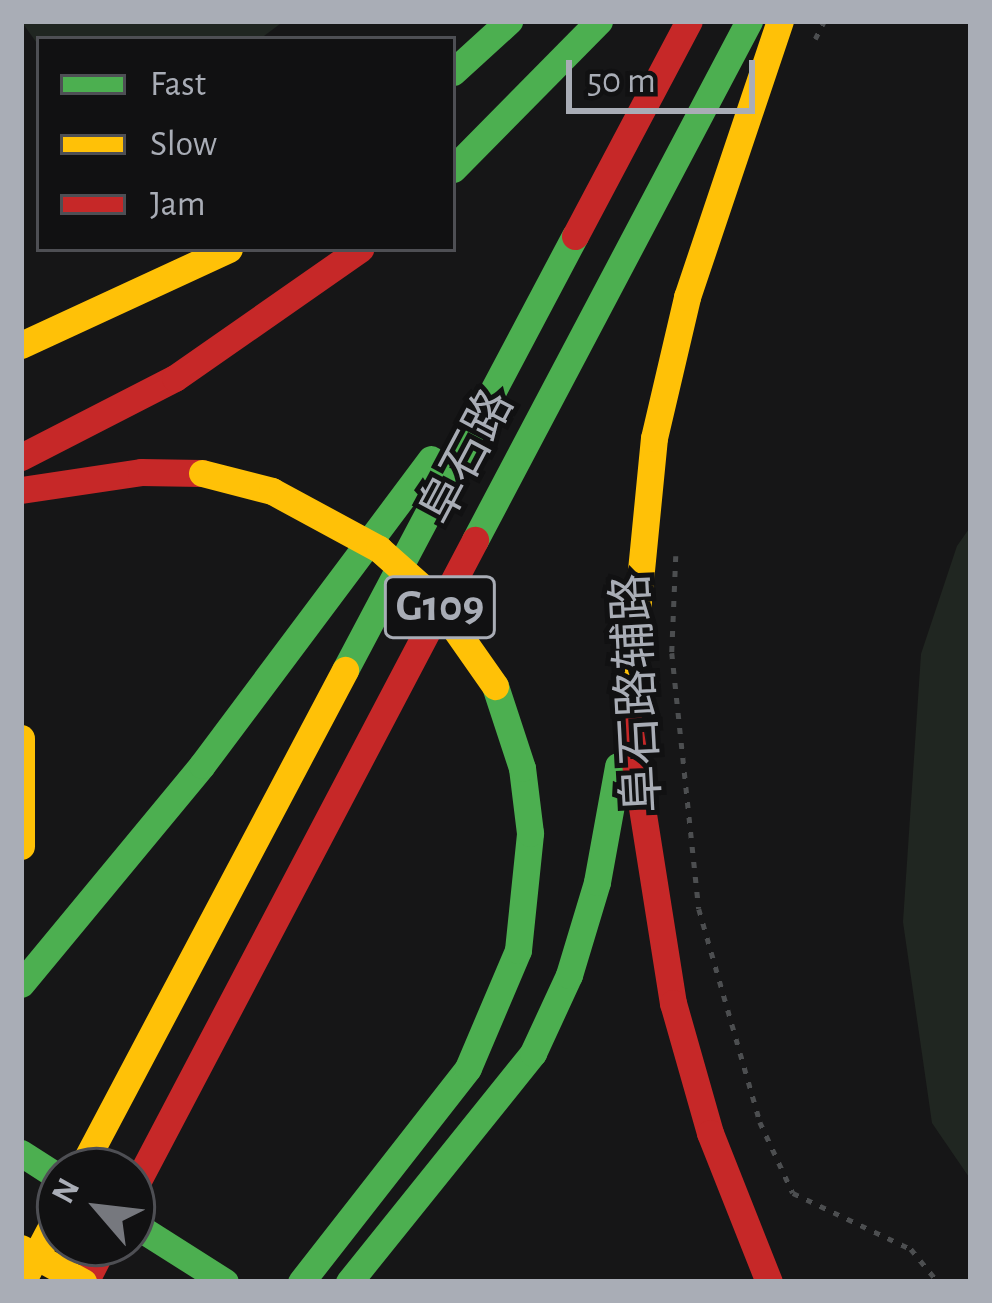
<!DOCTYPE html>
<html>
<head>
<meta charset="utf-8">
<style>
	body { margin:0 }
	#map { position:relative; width:992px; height:1303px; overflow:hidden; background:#161617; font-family:"Alegreya Sans","Noto Sans SC",sans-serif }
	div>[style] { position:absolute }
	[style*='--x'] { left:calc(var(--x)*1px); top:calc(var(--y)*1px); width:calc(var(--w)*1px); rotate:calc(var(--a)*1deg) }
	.green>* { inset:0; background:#202621 }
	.path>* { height:4.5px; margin-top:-2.25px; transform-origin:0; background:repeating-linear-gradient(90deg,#4c4e50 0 6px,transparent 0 15px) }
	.fast>* { height:27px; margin:-13.5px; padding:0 13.5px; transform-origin:13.5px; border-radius:13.5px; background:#4caf50 }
	.slow>* { height:27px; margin:-13.5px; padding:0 13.5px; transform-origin:13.5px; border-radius:13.5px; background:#ffc107 }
	.jam>* { height:27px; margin:-13.5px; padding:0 13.5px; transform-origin:13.5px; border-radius:13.5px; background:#c62828 }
	.slow-bridge>* { height:27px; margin:-13.5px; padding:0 13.5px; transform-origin:13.5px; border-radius:13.5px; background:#ffc107 }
	span { translate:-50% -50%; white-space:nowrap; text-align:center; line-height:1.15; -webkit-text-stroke:10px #111112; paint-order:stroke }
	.shield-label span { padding:3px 9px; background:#111112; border:3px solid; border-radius:9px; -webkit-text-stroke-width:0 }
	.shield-label { font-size:45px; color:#a9adb6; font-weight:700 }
	.street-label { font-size:48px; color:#a9adb6 }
	.frame { position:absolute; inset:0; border:24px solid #a9adb6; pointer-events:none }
	.legend { position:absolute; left:36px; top:36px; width:420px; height:216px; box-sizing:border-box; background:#111112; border:3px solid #4e4f54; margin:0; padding:15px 21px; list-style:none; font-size:36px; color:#a9adb6 }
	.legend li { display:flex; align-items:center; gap:24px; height:60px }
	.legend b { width:60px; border:3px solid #4e4f54 }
	.north { position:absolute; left:36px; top:1147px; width:120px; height:120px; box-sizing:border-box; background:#111112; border:3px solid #4e4f54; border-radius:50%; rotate:298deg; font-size:33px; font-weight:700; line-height:48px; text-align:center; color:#a9adb6 }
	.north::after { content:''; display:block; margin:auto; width:42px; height:54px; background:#76787e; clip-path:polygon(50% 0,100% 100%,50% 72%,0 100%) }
	.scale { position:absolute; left:566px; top:60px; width:189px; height:54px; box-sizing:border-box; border:6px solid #a9adb6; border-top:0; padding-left:15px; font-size:36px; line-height:42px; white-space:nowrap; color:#a9adb6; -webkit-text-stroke:9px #111112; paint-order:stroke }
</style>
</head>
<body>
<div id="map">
	<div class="green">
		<div style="clip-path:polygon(21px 21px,284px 21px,260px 39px,39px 39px,39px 46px)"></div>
		<div style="clip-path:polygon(971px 526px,971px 1180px,932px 1123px,903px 922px,921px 654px,957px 546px)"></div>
	</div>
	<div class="path">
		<div style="--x:815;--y:39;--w:20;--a:-63"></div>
		<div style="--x:676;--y:556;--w:97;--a:92.4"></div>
		<div style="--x:672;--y:653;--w:257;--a:84"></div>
		<div style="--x:699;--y:909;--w:222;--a:74"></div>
		<div style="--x:760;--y:1122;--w:78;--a:65.1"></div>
		<div style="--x:793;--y:1193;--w:131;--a:25.4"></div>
		<div style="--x:911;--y:1249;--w:43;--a:50.7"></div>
	</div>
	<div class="fast">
		<div style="--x:453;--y:72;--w:76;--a:-42.3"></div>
		<div style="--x:453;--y:169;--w:208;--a:-45.4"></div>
		<div style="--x:475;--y:540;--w:587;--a:-62.17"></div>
		<div style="--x:345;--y:670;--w:491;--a:-62.1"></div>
		<div style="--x:21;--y:984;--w:284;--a:-50.4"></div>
		<div style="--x:202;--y:765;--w:382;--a:-53.2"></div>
		<div style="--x:21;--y:1153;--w:46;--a:32.7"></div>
		<div style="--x:132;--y:1223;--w:110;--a:32.4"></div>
		<div style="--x:301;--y:1282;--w:271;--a:-52"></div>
		<div style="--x:468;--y:1068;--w:128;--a:-67"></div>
		<div style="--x:518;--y:950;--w:118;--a:-84.1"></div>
		<div style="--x:530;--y:833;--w:65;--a:-97"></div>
		<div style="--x:522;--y:768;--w:86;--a:-108.2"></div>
		<div style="--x:349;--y:1282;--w:294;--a:-51.2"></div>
		<div style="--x:533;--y:1053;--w:86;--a:-65.2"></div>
		<div style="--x:569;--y:975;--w:97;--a:-73.2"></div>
		<div style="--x:597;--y:882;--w:118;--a:-79.7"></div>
	</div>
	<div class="slow">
		<div style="--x:21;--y:345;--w:229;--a:-24.8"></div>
		<div style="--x:627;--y:713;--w:276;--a:-84.4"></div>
		<div style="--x:654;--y:438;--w:145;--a:-76.8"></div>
		<div style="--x:687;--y:297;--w:291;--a:-71.4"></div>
		<div style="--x:21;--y:738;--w:108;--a:90"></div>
		<div style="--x:80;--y:1171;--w:567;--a:-62.12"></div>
		<div style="--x:22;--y:1282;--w:81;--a:-62.2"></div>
	</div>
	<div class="jam">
		<div style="--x:575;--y:236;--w:243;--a:-62.1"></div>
		<div style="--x:21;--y:457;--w:173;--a:-27.2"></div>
		<div style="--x:175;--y:378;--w:226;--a:-34.9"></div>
		<div style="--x:21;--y:490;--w:121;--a:-8.5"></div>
		<div style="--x:141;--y:472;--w:61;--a:0.9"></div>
		<div style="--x:627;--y:713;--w:294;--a:81"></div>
		<div style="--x:673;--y:1003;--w:135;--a:74.1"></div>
		<div style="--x:710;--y:1133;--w:160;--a:68.4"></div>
		<div style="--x:132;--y:1192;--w:737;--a:-62.25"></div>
		<div style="--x:85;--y:1282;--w:44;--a:-62.9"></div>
	</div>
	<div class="slow-bridge">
		<div style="--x:202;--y:473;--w:72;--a:14.4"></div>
		<div style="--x:272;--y:491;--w:122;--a:28.5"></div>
		<div style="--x:379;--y:549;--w:71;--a:41.6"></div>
		<div style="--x:432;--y:596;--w:110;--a:55"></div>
		<div style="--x:21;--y:1248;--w:71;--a:28.7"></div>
	</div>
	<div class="shield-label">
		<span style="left:440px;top:607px">G109</span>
	</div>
	<div class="street-label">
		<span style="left:468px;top:458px;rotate:-62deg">阜石路</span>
		<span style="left:639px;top:693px;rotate:-93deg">阜石路辅路</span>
	</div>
	<div class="frame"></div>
	<ul class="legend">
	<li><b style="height:15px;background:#4caf50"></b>Fast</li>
	<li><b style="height:15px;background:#ffc107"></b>Slow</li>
	<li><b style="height:15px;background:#c62828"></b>Jam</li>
	</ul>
	<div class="north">N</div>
	<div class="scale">50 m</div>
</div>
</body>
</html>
